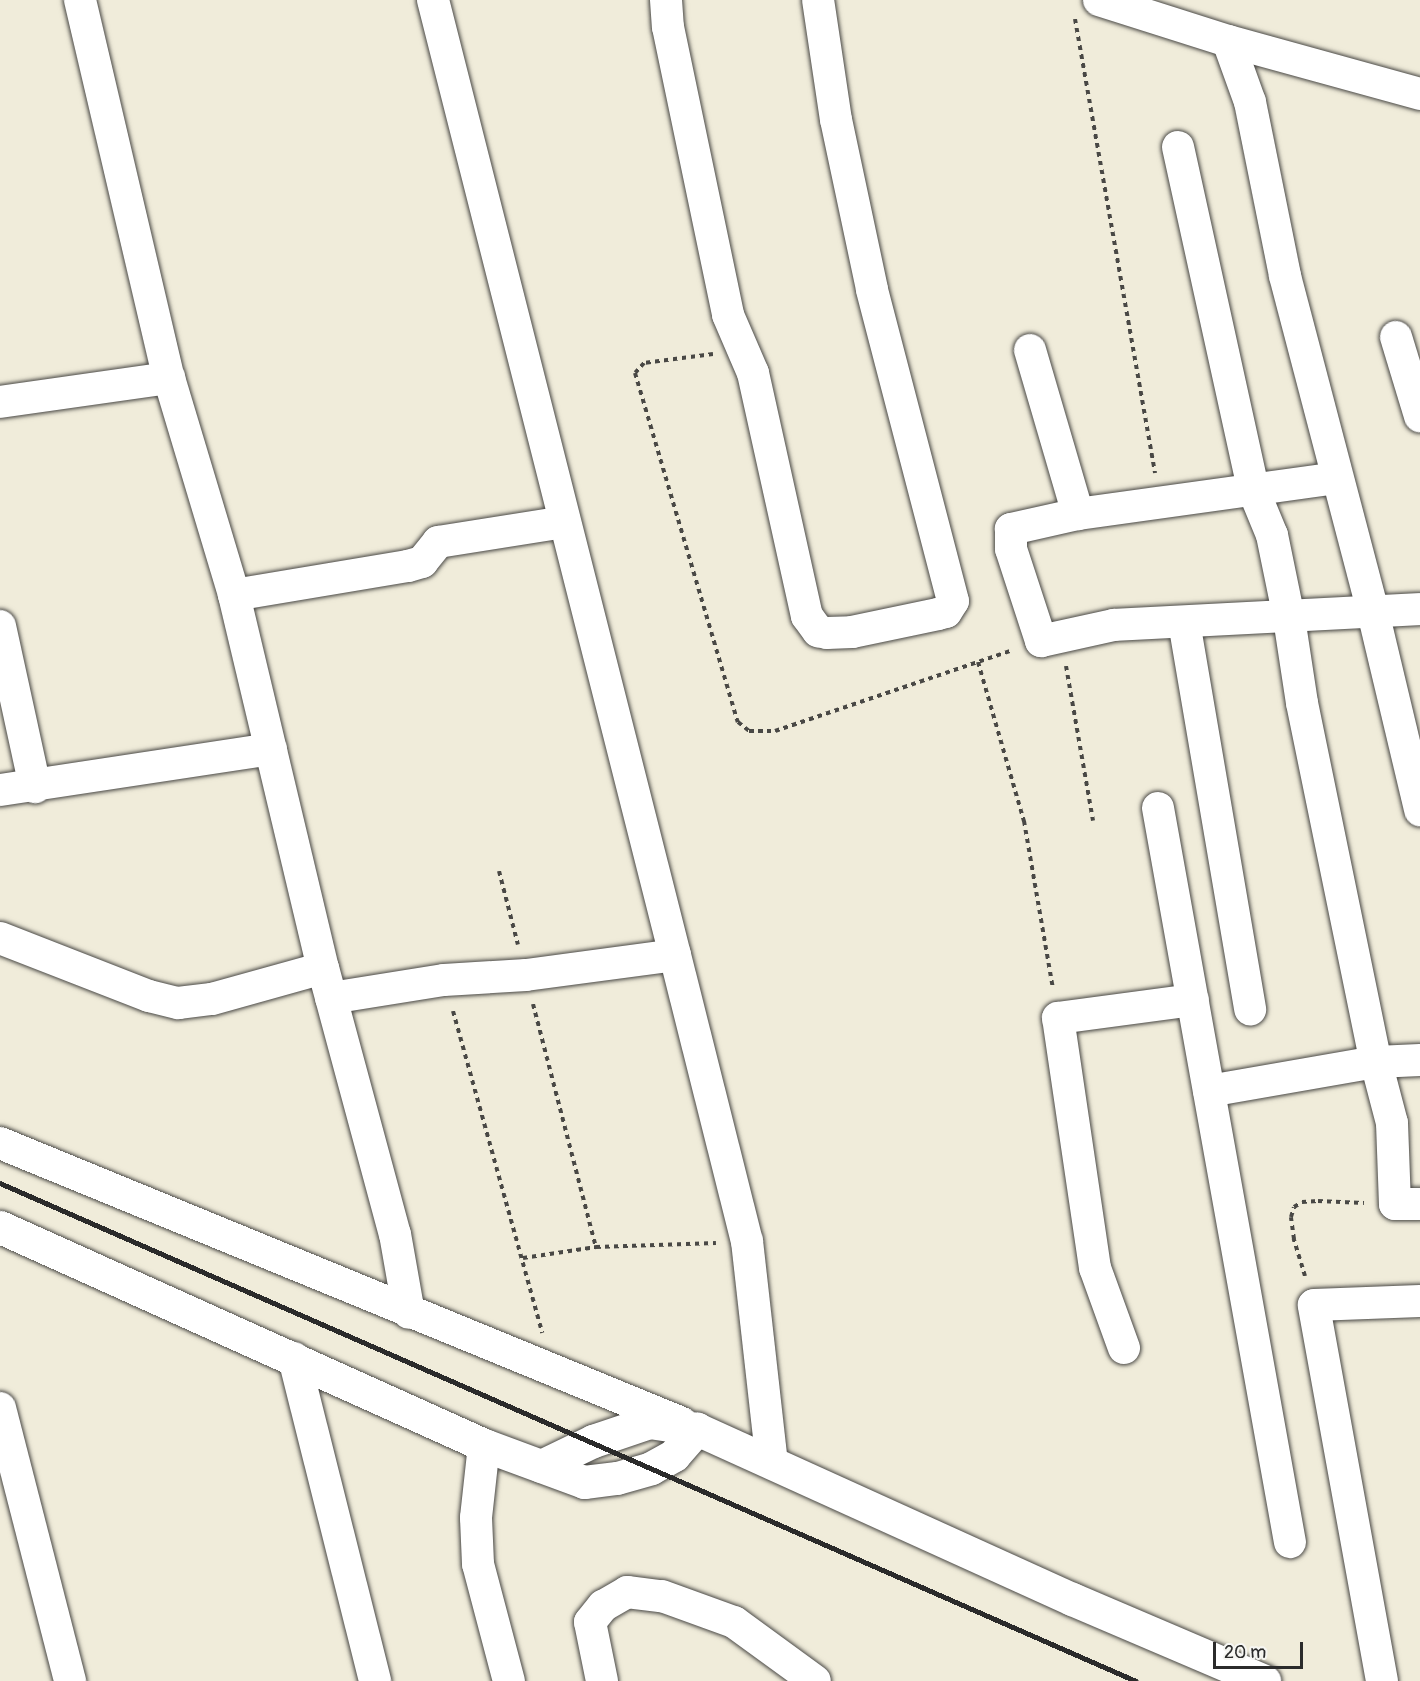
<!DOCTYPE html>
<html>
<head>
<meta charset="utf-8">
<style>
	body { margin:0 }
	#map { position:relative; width:1420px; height:1681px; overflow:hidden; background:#f0ecda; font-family:Pangolin,sans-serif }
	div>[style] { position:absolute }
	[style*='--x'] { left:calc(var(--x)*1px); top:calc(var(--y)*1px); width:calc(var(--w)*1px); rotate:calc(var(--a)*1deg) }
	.path>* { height:4px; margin-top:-2px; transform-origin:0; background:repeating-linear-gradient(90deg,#494845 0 4.5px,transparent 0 9px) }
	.roads { filter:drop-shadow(0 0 2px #494845) drop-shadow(0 0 2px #494845) }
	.street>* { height:32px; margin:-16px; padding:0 16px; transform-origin:16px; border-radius:16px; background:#fff }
	.secondary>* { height:33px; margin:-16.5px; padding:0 16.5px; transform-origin:16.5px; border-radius:16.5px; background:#fff }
	.rail>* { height:4.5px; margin:-2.25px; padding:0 2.25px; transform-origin:2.25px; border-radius:2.25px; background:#2b2b2b }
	span { translate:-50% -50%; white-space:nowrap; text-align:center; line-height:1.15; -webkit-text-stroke:6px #f6f6f2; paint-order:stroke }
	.scale { position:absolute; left:1213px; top:1642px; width:90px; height:27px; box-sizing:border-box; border:3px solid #2b2b2b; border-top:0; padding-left:8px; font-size:18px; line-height:21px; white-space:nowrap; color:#2b2b2b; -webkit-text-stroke:4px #f6f6f2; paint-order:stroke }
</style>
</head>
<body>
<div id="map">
	<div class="path">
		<div style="--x:1075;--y:19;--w:461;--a:80"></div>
		<div style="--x:713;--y:354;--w:70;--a:172.6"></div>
		<div style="--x:644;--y:363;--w:13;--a:132"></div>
		<div style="--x:635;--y:373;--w:364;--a:73.6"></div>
		<div style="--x:738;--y:722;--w:14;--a:39"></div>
		<div style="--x:749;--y:731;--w:26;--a:0"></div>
		<div style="--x:775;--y:731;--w:251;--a:-18.8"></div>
		<div style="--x:978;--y:662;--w:166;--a:73.9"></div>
		<div style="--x:1024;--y:821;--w:170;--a:80.2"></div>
		<div style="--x:1066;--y:666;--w:157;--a:80.1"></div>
		<div style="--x:499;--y:871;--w:76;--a:75.6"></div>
		<div style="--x:533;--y:1004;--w:251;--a:75.5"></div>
		<div style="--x:453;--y:1011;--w:334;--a:74.5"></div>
		<div style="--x:523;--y:1258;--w:74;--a:-8.6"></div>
		<div style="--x:596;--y:1247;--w:120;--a:-1.9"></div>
		<div style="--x:1305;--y:1276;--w:39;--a:-107"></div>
		<div style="--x:1294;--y:1239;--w:22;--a:-98"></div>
		<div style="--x:1291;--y:1217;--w:10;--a:-73"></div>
		<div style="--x:1294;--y:1207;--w:9;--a:-32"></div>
		<div style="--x:1302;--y:1202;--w:16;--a:-4"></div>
		<div style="--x:1318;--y:1201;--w:46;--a:2.5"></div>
	</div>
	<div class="roads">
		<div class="street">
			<div style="--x:80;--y:0;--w:388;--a:76.8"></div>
			<div style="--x:169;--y:378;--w:227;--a:73.3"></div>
			<div style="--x:234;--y:595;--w:383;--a:76.6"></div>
			<div style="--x:323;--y:968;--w:276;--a:74.9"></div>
			<div style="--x:395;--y:1234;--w:80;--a:80"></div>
			<div style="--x:433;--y:0;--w:985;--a:75.78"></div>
			<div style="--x:666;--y:0;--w:27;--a:86"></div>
			<div style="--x:668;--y:27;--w:294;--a:78.2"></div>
			<div style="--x:728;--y:315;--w:63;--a:66.7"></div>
			<div style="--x:753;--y:373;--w:249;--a:77.5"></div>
			<div style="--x:807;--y:616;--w:19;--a:54"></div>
			<div style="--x:818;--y:631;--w:9;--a:13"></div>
			<div style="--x:827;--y:633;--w:25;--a:-2"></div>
			<div style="--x:852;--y:632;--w:88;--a:-11.8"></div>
			<div style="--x:938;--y:614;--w:8;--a:-14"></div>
			<div style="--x:946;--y:612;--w:13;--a:-58"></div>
			<div style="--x:953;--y:601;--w:322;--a:-104.6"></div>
			<div style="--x:872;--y:289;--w:173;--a:-102"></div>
			<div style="--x:836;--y:120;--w:121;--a:-98.5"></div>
			<div style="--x:1099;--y:0;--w:135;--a:17.6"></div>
			<div style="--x:1228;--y:41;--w:199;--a:15.4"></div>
			<div style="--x:1228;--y:41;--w:65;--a:70.2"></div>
			<div style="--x:1250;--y:102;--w:177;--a:78.6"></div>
			<div style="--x:1285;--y:276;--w:347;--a:75.3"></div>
			<div style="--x:1373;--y:612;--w:204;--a:76.6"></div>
			<div style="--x:1178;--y:147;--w:350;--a:77.6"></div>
			<div style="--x:1253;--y:489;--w:50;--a:67.6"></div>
			<div style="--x:1272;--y:535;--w:85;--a:78.4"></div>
			<div style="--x:1289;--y:618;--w:86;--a:81.3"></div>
			<div style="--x:1302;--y:703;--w:367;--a:78.4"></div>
			<div style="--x:1376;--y:1062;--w:63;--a:75.3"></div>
			<div style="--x:1392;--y:1123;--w:81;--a:87.9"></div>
			<div style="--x:1395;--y:1204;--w:25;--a:0"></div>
			<div style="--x:1396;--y:337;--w:83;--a:73.1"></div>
			<div style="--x:1030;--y:350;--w:171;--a:73.7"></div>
			<div style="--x:0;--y:402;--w:171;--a:-8.1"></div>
			<div style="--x:1337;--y:478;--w:261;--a:172.1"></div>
			<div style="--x:1078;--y:514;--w:69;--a:167.4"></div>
			<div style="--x:1011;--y:529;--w:20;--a:90"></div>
			<div style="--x:1011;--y:549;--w:97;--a:71.9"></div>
			<div style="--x:1041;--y:641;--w:75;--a:-12.4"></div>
			<div style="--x:1114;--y:625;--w:306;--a:-3"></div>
			<div style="--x:234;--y:595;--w:176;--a:-9.5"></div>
			<div style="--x:408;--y:566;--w:15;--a:-16"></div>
			<div style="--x:422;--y:562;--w:26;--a:-51"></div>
			<div style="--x:438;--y:542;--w:128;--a:-9"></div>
			<div style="--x:1184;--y:622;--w:393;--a:80.3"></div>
			<div style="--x:0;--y:626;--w:165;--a:77.7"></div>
			<div style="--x:0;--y:790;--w:274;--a:-8.6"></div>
			<div style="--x:1158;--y:808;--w:746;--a:79.81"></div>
			<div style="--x:0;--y:938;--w:160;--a:21.3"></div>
			<div style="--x:149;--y:996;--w:30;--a:14"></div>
			<div style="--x:178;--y:1003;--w:34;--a:-7"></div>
			<div style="--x:212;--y:999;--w:115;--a:-15.6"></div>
			<div style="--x:331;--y:998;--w:114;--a:-9.1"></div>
			<div style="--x:444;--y:980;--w:82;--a:-3.5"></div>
			<div style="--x:526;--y:975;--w:150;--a:-7.6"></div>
			<div style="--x:675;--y:955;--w:295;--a:75.9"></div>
			<div style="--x:747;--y:1241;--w:223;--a:83.6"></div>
			<div style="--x:1209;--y:1091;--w:169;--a:-9.9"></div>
			<div style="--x:1376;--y:1062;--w:44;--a:-2.6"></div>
			<div style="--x:0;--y:1143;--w:737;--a:22.32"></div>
			<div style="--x:1124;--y:1348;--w:85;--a:-109.9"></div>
			<div style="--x:1095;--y:1268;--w:253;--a:-98.4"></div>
			<div style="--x:1058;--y:1018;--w:136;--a:-7.6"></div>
			<div style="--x:294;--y:1358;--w:333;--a:75.9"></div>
			<div style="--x:0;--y:1408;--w:282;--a:75.6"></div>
			<div style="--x:484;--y:1445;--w:73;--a:96.3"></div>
			<div style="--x:476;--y:1518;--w:46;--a:87.5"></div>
			<div style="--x:478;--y:1564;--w:121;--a:75.2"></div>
			<div style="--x:602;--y:1681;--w:60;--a:-101.5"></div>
			<div style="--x:590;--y:1622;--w:21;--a:-51"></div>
			<div style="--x:603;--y:1606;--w:28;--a:-30"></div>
			<div style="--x:627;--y:1592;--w:35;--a:7"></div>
			<div style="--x:662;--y:1596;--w:77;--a:19.9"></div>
			<div style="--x:734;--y:1622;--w:100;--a:36.1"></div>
			<div style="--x:1382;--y:1681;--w:382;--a:-100.3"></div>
			<div style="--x:1314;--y:1305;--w:106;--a:-2.2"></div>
		</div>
		<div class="secondary">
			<div style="--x:0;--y:1227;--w:531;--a:24.25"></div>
			<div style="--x:484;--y:1445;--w:107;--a:20.3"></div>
			<div style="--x:584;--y:1482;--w:33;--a:-7"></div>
			<div style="--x:617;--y:1478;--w:35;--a:-16"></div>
			<div style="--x:651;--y:1468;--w:26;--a:-29"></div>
			<div style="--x:674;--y:1455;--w:35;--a:-49"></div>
			<div style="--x:541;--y:1466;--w:58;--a:-25.7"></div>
			<div style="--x:593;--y:1441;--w:59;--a:-18.7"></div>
			<div style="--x:649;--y:1422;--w:49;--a:8.3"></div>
			<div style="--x:697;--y:1429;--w:412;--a:24.4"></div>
			<div style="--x:1072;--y:1599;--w:209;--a:23.1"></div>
		</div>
	</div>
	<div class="rail">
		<div style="--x:0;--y:1183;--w:1240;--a:23.67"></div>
	</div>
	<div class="scale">20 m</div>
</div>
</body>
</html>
